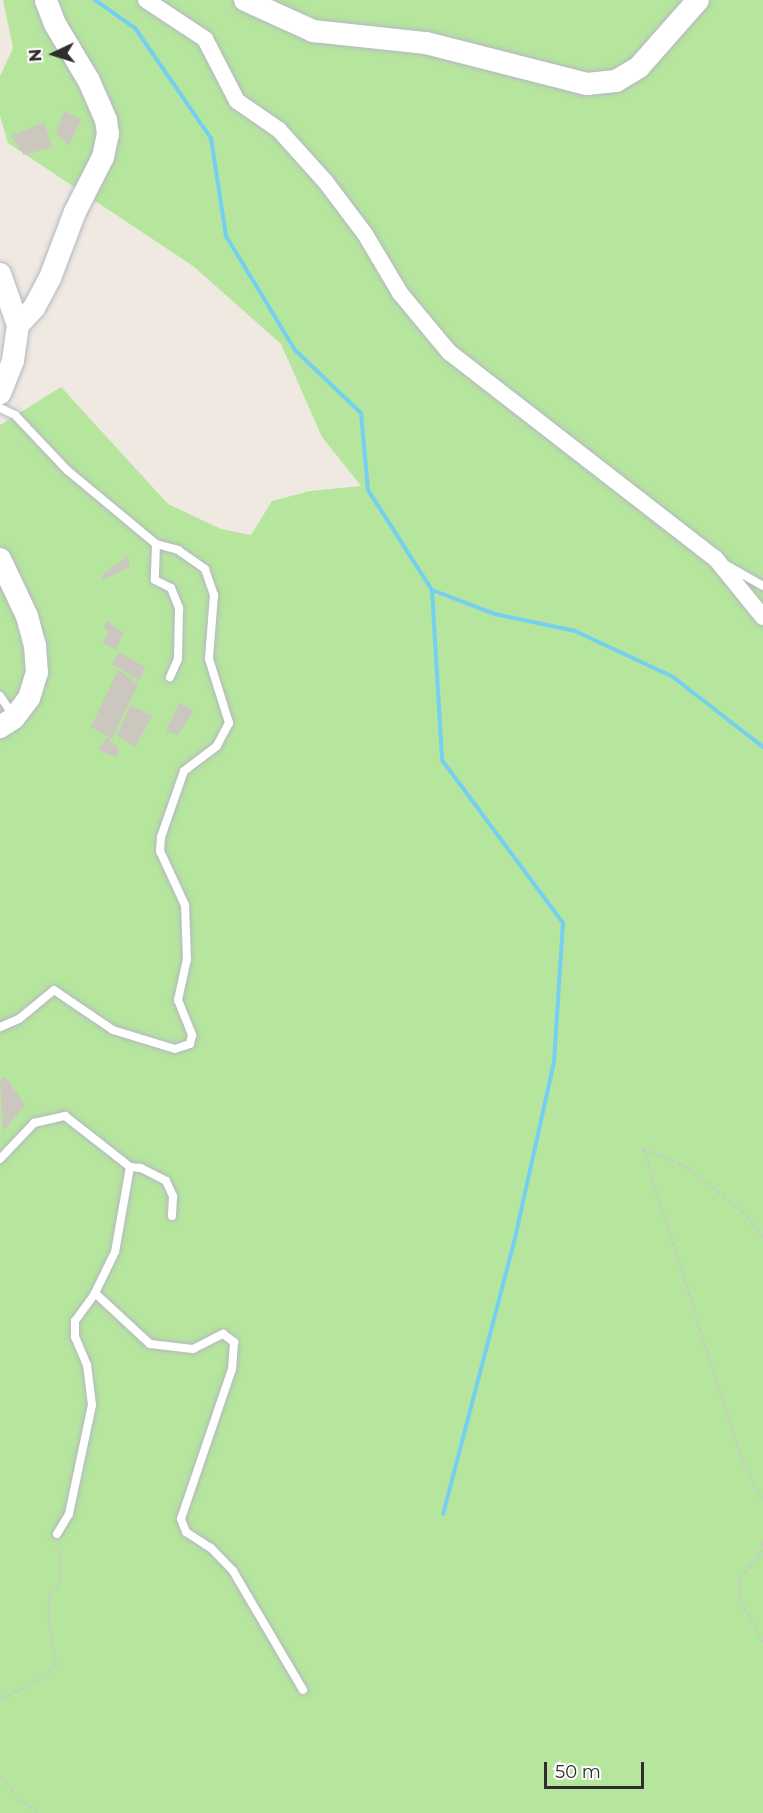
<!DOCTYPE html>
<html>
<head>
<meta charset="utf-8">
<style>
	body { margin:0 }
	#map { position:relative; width:763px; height:1813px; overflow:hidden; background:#efe9e1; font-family:Montserrat,sans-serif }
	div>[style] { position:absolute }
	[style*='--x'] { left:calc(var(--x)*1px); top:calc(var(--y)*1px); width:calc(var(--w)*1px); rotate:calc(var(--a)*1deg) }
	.green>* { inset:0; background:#b6e59e }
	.stream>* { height:4px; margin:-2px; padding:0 2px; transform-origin:2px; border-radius:2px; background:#75cff0 }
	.building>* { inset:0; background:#cbc7bf }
	.path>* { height:2px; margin-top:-1px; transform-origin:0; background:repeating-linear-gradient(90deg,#c9c9c9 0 4.5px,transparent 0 7.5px) }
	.roads { filter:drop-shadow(0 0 2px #b4b7c1) drop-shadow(0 0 2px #b4b7c1) }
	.lane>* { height:8px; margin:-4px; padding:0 4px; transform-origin:4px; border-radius:4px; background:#fff }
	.street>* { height:16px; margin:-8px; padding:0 8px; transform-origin:8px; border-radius:8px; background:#fff }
	.secondary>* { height:22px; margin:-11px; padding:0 11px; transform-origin:11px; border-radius:11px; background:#fff }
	span { translate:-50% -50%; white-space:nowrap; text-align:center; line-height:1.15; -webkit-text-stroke:4.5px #fff; paint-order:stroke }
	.north { position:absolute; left:24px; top:24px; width:60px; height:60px; -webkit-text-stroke:4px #fff; paint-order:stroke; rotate:266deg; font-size:16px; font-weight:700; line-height:24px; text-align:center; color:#2e2e2e }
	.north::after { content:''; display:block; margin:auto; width:21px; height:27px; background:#2e2e2e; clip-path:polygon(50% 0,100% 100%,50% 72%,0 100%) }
	.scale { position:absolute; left:544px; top:1762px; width:100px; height:27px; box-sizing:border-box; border:3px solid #2e2e2e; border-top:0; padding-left:8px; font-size:18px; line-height:21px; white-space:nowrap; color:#2e2e2e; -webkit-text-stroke:4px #fff; paint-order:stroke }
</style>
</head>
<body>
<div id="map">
	<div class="green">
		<div style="clip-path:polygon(3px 0,763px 0,763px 1813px,0 1813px,0 425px,61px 387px,168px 504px,221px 529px,251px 535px,272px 501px,310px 491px,361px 486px,322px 437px,281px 344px,193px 266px,8px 143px,0 116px,0 76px,13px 48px)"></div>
	</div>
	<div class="stream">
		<div style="--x:95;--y:0;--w:49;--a:35"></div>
		<div style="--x:135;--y:28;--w:134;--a:55.4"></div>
		<div style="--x:211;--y:138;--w:99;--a:81.3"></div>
		<div style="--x:226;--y:236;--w:133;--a:58.8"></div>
		<div style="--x:295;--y:350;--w:91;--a:43.7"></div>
		<div style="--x:361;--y:413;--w:77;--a:84.8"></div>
		<div style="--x:368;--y:490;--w:119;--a:57.4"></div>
		<div style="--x:432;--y:590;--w:67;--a:20.9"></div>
		<div style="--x:495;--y:614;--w:82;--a:12"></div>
		<div style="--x:575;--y:631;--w:108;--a:25.1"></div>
		<div style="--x:673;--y:677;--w:114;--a:37.9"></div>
		<div style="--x:432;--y:590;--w:170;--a:86.6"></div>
		<div style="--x:442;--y:760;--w:203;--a:53.4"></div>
		<div style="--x:563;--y:923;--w:139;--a:93.7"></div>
		<div style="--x:554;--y:1062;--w:184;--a:102.5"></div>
		<div style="--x:514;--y:1242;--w:281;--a:104.6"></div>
	</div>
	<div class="building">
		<div style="clip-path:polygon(64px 111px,81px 119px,69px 145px,56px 134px)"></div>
		<div style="clip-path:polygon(44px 122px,52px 147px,24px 155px,11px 136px)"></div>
		<div style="clip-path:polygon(128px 556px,130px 567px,103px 580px,102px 575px)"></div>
		<div style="clip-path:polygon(107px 620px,123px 633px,116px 650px,103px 643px,109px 632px,104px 628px)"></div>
		<div style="clip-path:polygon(119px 652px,145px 667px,140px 681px,112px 664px)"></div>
		<div style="clip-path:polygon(118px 670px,138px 684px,112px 739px,91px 727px)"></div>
		<div style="clip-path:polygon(179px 703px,194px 710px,178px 735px,166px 731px)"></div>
		<div style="clip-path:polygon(131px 705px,152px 716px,135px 747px,117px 735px)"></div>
		<div style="clip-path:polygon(107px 738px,119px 748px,116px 757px,98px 750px)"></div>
		<div style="clip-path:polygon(5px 1076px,25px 1105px,3px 1131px,0 1081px)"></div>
	</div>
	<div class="path">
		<div style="--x:763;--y:1237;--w:31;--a:-128"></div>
		<div style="--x:744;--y:1213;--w:72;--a:-141.2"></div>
		<div style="--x:688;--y:1168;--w:49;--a:-157.1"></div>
		<div style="--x:643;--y:1149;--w:328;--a:72.4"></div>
		<div style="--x:742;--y:1462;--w:43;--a:61.1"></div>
		<div style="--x:763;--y:1543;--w:10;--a:101"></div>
		<div style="--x:761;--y:1553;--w:34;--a:130"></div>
		<div style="--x:739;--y:1579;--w:21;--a:87"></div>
		<div style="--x:740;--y:1600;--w:48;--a:61.3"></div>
		<div style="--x:0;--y:1699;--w:41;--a:-25.9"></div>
		<div style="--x:37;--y:1681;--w:24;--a:-38"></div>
		<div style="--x:56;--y:1666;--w:51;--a:-99.1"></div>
		<div style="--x:48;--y:1616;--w:22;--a:-85"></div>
		<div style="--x:50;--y:1594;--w:16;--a:-47"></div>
		<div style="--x:61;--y:1582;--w:39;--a:-94"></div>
		<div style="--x:0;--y:1777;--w:33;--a:49"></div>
		<div style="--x:22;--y:1802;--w:21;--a:31"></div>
	</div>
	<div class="roads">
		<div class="lane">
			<div style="--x:0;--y:408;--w:17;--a:25"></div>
			<div style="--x:15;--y:415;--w:76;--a:46.6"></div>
			<div style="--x:67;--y:470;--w:116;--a:39.7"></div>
			<div style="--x:156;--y:544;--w:23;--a:15"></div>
			<div style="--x:178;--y:550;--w:33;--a:35"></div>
			<div style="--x:205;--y:569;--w:28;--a:71"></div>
			<div style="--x:214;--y:595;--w:64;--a:94.5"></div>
			<div style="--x:209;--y:659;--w:67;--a:72.6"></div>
			<div style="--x:229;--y:723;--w:26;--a:118"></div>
			<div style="--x:217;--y:746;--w:41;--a:142.9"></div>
			<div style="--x:184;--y:771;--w:70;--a:109.2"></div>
			<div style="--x:161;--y:837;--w:14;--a:94"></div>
			<div style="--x:160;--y:851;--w:60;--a:65.2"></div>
			<div style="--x:185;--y:905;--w:54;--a:87.9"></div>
			<div style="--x:187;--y:959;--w:42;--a:102.4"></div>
			<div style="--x:178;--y:1000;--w:38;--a:68"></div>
			<div style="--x:192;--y:1035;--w:9;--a:103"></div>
			<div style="--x:190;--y:1044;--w:16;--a:162"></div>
			<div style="--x:175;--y:1049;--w:65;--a:-163"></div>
			<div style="--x:113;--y:1030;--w:71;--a:-145.9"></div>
			<div style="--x:54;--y:990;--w:45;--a:140.4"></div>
			<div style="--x:19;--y:1019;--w:21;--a:157"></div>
			<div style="--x:156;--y:544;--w:36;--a:92"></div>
			<div style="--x:155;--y:580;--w:18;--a:27"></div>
			<div style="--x:171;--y:588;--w:22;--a:68"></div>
			<div style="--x:179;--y:608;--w:51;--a:91.1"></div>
			<div style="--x:178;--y:659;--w:20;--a:114"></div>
			<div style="--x:728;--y:566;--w:40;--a:29.7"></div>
			<div style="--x:0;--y:696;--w:23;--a:56"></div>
			<div style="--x:0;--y:1159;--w:50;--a:-46.6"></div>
			<div style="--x:34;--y:1123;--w:32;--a:-13"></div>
			<div style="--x:65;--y:1116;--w:83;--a:38.1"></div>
			<div style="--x:130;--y:1167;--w:11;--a:5"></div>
			<div style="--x:141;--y:1168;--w:28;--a:27"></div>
			<div style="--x:166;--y:1181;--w:17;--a:65"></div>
			<div style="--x:173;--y:1196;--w:20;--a:93"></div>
			<div style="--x:130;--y:1167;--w:86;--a:100"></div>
			<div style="--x:115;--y:1252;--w:46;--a:116"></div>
			<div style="--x:95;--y:1293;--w:75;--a:42.8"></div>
			<div style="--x:150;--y:1344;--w:43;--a:6.6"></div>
			<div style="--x:193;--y:1349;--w:34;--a:-27"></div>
			<div style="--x:223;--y:1334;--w:14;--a:36"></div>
			<div style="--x:234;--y:1342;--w:27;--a:94"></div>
			<div style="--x:232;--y:1369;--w:158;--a:108.8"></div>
			<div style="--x:181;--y:1519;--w:14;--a:69"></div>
			<div style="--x:186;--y:1532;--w:30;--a:33"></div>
			<div style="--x:211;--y:1548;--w:32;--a:46"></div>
			<div style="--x:233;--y:1571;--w:138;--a:59.5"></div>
			<div style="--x:57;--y:1534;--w:23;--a:-59"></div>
			<div style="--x:69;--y:1514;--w:111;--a:-78.1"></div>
			<div style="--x:92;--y:1405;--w:40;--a:-97.1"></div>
			<div style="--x:87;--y:1365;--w:30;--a:-113"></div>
			<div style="--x:75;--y:1337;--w:16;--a:-90"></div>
			<div style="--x:75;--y:1321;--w:34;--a:-54"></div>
		</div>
		<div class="street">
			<div style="--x:146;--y:0;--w:71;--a:33.5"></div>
			<div style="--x:205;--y:39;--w:70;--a:62.7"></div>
			<div style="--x:237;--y:101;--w:51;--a:34.6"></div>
			<div style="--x:279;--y:130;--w:69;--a:48"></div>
			<div style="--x:325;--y:181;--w:66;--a:53"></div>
			<div style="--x:365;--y:234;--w:69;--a:59.3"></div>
			<div style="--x:400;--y:293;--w:77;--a:50.3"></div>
			<div style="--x:449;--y:352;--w:336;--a:37.8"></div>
			<div style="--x:715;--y:558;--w:76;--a:50.9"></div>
		</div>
		<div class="secondary">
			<div style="--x:245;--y:0;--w:75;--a:24.5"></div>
			<div style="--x:313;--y:31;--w:114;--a:6.1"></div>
			<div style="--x:426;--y:43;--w:166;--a:14.3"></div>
			<div style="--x:587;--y:84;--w:29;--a:-6"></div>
			<div style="--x:616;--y:81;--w:27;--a:-31"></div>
			<div style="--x:639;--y:67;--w:89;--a:-48.6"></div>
			<div style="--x:0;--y:274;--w:54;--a:70.6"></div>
			<div style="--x:18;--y:325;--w:36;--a:98"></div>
			<div style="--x:13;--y:361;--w:35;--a:112"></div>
			<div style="--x:18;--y:325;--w:23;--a:-47"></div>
			<div style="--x:34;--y:308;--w:34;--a:-62"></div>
			<div style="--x:50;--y:278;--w:71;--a:-69.3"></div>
			<div style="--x:75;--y:212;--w:62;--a:-63"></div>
			<div style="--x:103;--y:157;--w:24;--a:-78"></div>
			<div style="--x:108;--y:134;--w:14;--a:-98"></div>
			<div style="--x:106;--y:120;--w:43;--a:-113.6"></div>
			<div style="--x:89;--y:81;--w:66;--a:-120.8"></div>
			<div style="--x:55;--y:24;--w:26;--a:-111"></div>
			<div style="--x:0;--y:559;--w:63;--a:64.7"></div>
			<div style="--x:27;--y:616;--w:30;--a:75"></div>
			<div style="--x:35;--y:645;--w:27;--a:86"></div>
			<div style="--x:37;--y:672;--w:27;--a:107"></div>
			<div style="--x:29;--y:698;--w:25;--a:127"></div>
			<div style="--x:14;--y:718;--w:17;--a:147"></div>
		</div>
	</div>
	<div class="north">N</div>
	<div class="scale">50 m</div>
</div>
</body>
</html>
